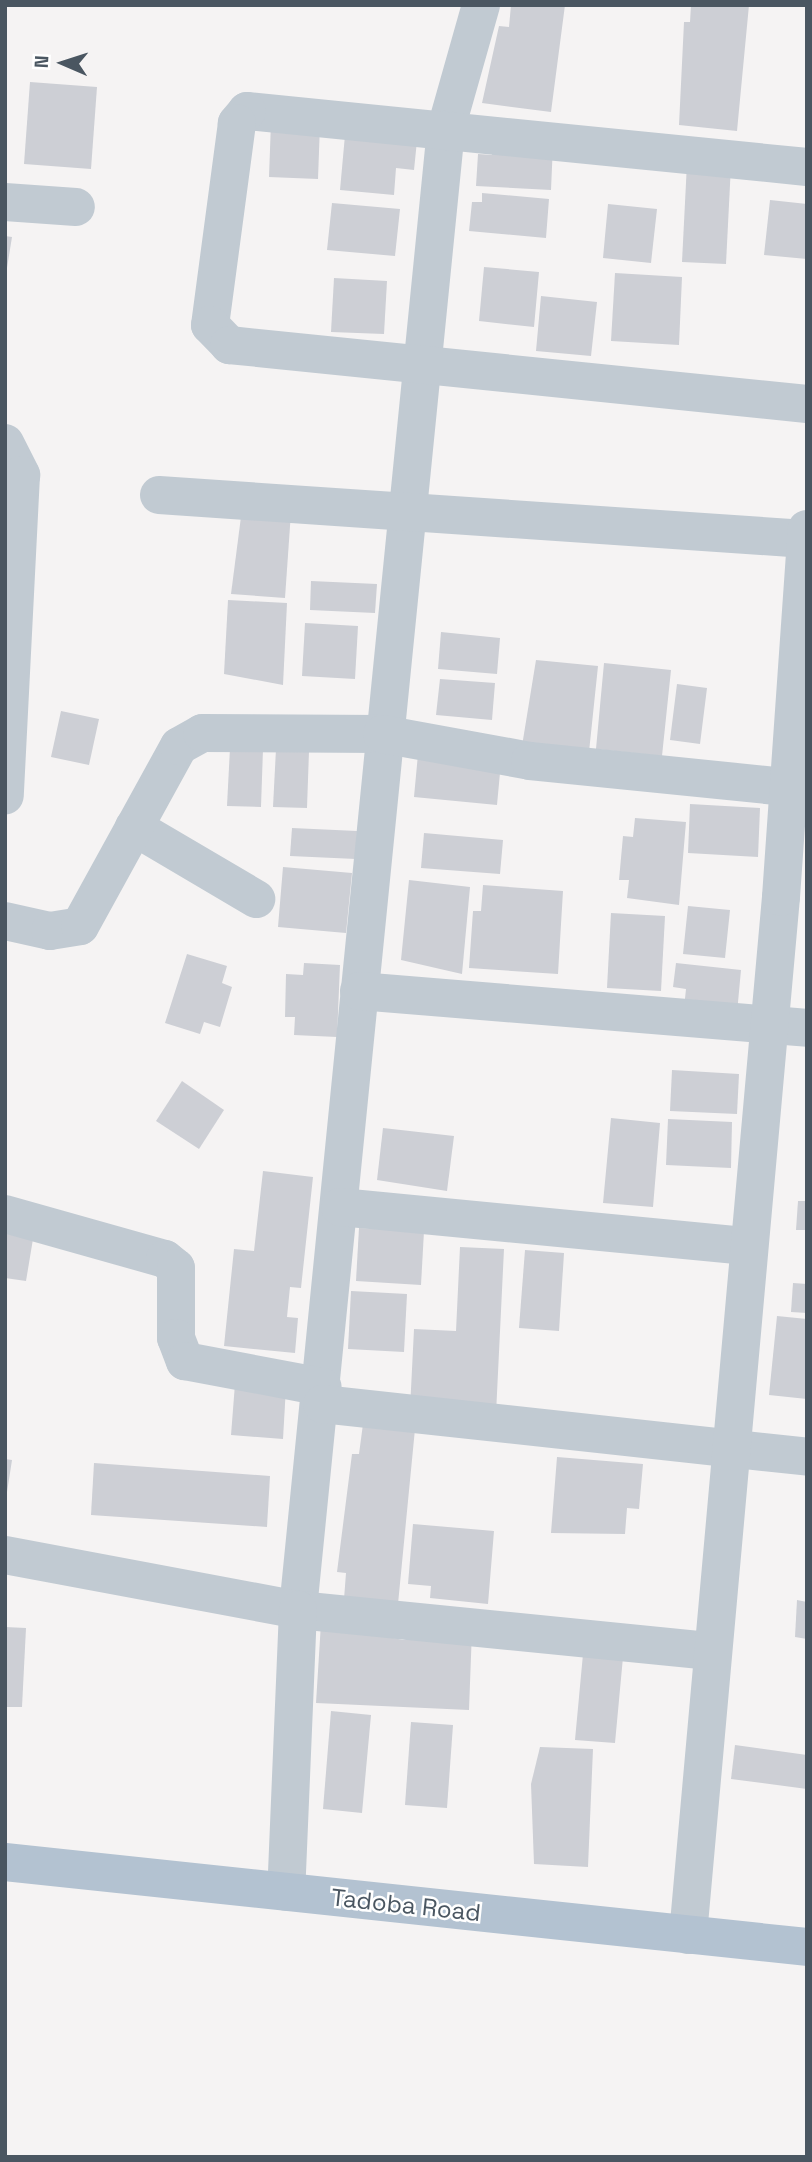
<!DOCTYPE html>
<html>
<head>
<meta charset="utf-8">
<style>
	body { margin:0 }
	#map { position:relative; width:812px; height:2162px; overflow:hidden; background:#f5f3f3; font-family:"Space Grotesk",sans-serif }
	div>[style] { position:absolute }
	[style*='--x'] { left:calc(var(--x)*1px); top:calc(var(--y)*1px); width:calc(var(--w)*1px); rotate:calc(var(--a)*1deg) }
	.building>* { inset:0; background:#cdcfd5 }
	.minor>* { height:38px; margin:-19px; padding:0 19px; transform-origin:19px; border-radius:19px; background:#c1cad2 }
	.major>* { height:38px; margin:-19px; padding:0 19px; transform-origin:19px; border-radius:19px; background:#b3c2d1 }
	span { translate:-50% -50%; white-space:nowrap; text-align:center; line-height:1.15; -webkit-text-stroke:5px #fff; paint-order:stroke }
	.street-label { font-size:24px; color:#4a5661 }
	.frame { position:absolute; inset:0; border:7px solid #4a5661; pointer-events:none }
	.north { position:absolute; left:28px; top:28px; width:70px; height:70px; -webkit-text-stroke:5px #fff; paint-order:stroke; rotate:273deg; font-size:19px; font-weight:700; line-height:28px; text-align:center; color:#4a5661 }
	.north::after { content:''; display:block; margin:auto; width:24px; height:32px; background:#4a5661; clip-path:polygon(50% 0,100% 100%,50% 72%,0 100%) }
</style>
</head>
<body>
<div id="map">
	<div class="building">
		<div style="clip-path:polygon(511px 5px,565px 5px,551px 112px,482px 103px,499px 26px,509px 27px)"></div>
		<div style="clip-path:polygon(691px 5px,749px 5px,737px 131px,679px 125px,684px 22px,690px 22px)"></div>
		<div style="clip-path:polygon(30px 82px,97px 87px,91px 169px,24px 164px)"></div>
		<div style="clip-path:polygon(271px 122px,320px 124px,318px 179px,269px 177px)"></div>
		<div style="clip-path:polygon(418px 131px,414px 170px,396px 168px,394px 195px,340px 190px,345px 135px)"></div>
		<div style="clip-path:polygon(492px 141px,553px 144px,551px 190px,476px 186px,478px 154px,492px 155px)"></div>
		<div style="clip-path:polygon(687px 163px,731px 165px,726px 264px,682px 262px)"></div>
		<div style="clip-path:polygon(482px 193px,549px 199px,546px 238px,469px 231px,472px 202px,482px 202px)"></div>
		<div style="clip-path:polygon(770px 200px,807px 204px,807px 259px,764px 255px)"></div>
		<div style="clip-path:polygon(332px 203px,400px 209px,395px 256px,327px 250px)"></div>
		<div style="clip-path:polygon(608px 204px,657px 209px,651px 263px,603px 258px)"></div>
		<div style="clip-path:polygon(5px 236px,12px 237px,7px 268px,5px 268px)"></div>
		<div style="clip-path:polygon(484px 267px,539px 272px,534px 327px,479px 321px)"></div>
		<div style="clip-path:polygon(615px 273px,682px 277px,679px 345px,611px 341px)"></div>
		<div style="clip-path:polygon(334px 278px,387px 281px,384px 334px,331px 332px)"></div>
		<div style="clip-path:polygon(541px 296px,597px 302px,591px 356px,536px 351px)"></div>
		<div style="clip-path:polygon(242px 509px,291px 512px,285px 598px,231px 594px)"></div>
		<div style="clip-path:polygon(311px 581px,377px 584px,375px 613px,310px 610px)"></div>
		<div style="clip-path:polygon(228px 600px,287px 603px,283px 685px,224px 674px)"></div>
		<div style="clip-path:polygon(305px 623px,358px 626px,355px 679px,302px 676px)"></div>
		<div style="clip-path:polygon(441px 632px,500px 638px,497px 674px,438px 669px)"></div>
		<div style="clip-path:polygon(536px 660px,598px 666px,589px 752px,522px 746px)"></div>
		<div style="clip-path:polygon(604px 663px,671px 670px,662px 756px,596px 749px)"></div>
		<div style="clip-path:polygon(440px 679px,495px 683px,492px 720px,436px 715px)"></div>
		<div style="clip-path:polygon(677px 684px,707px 688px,700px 744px,670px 740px)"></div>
		<div style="clip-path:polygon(61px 711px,99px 719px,89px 765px,51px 757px)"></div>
		<div style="clip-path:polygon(230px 748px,263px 749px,261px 807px,227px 806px)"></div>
		<div style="clip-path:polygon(276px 749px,309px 751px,307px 808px,273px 807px)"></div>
		<div style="clip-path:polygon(418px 754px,501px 762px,497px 805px,414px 797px)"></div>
		<div style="clip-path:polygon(690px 804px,760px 808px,758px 857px,688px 853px)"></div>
		<div style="clip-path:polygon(635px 818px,686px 822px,679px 905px,627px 898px,629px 880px,619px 880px,623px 836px,633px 837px)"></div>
		<div style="clip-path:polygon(292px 828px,357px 831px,356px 859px,290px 856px)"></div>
		<div style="clip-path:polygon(424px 833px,503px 840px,500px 874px,421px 868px)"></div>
		<div style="clip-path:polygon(283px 867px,352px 873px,346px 933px,278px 927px)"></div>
		<div style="clip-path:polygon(409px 880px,470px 887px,462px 974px,401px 960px)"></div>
		<div style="clip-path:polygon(483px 885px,563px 891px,558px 974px,469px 968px,473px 911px,481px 911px)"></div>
		<div style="clip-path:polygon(688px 906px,730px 910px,725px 958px,683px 954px)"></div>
		<div style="clip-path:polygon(611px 913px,665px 916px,661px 991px,607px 988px)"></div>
		<div style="clip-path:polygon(187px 954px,227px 966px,222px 983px,232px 987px,220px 1027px,204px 1022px,200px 1034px,165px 1023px)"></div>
		<div style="clip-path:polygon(304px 963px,340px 965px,337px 1037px,294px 1035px,295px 1017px,285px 1017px,286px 974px,303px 975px)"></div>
		<div style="clip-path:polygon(676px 963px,741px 970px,737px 1013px,684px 1008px,686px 989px,673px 987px)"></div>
		<div style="clip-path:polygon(672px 1070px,739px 1074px,737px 1114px,670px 1111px)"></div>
		<div style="clip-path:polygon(182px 1081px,224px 1110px,199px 1149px,156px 1121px)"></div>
		<div style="clip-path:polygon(611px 1118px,660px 1123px,653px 1207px,603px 1203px)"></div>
		<div style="clip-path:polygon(668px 1119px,732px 1122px,731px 1168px,666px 1165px)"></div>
		<div style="clip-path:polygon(383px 1128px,454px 1136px,447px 1191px,377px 1180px)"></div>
		<div style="clip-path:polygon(263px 1171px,313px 1177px,301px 1288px,290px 1287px,287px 1317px,298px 1318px,295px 1353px,224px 1346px,234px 1249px,254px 1251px)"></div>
		<div style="clip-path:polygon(798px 1201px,807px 1201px,807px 1230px,796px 1230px)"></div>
		<div style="clip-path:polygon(5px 1228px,34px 1233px,26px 1281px,5px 1278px)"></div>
		<div style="clip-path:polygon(359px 1228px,424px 1231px,421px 1285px,356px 1281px)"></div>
		<div style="clip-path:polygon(460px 1247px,504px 1249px,496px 1414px,410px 1409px,414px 1329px,456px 1331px)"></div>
		<div style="clip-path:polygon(525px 1250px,564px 1253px,559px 1331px,519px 1328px)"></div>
		<div style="clip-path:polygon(793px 1283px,807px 1284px,807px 1313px,791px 1312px)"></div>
		<div style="clip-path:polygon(351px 1291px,407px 1294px,404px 1352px,348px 1349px)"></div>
		<div style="clip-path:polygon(777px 1316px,807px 1319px,807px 1399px,769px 1395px)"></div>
		<div style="clip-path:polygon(235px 1384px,286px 1387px,283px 1439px,231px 1435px)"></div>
		<div style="clip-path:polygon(363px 1424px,415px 1429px,398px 1604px,344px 1599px,346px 1573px,337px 1572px,352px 1454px,359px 1454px)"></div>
		<div style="clip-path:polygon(557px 1457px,643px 1464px,639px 1509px,627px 1508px,625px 1534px,551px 1533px)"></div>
		<div style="clip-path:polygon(5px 1459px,12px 1460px,7px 1492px,5px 1492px)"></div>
		<div style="clip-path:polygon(94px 1463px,270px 1476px,267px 1527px,91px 1515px)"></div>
		<div style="clip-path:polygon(413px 1524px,494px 1531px,488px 1604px,430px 1598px,431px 1586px,408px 1584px)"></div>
		<div style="clip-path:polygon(797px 1600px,807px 1602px,807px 1639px,795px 1637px)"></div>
		<div style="clip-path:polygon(321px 1623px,403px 1640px,472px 1630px,469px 1710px,316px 1703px)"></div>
		<div style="clip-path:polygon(5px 1627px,26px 1628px,22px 1707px,5px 1707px)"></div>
		<div style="clip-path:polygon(583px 1654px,623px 1657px,615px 1743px,575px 1740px)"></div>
		<div style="clip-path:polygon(331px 1711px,371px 1715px,362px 1813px,323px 1809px)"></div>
		<div style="clip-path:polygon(411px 1722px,453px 1725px,447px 1808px,405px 1805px)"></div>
		<div style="clip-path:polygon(735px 1745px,807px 1755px,807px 1789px,731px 1779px)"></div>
		<div style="clip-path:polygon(540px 1747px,593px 1749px,588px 1867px,534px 1864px,531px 1784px)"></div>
	</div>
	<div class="minor">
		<div style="--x:481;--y:5;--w:129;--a:105.8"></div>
		<div style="--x:446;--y:129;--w:1488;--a:95.71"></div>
		<div style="--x:298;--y:1610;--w:415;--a:5.7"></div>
		<div style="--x:807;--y:167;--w:563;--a:-174.29"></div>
		<div style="--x:247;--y:111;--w:16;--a:130"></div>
		<div style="--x:237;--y:123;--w:204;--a:97.6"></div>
		<div style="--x:210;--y:325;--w:28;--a:46"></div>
		<div style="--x:229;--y:345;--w:581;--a:5.83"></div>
		<div style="--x:5;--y:202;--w:71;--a:4"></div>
		<div style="--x:5;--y:443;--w:36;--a:63"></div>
		<div style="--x:21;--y:475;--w:321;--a:92.9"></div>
		<div style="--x:159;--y:495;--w:648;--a:3.89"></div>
		<div style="--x:134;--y:827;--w:142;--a:30.5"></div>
		<div style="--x:5;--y:921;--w:46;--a:12.5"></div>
		<div style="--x:50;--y:931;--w:30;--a:-9"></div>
		<div style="--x:80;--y:926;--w:205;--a:-61.2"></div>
		<div style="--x:179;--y:746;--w:26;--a:-29"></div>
		<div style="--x:202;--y:733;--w:180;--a:0.3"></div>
		<div style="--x:382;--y:734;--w:150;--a:10.3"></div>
		<div style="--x:530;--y:761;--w:259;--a:5.8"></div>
		<div style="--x:359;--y:991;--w:450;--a:4.7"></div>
		<div style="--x:340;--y:1207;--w:409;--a:5.5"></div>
		<div style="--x:5;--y:1214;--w:166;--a:15.7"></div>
		<div style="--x:165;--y:1259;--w:14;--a:39"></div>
		<div style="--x:176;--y:1268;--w:70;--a:90"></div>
		<div style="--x:176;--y:1338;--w:25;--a:69"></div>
		<div style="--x:185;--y:1361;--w:140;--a:10.7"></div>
		<div style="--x:322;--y:1404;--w:488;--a:6.2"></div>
		<div style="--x:5;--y:1555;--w:298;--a:10.6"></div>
		<div style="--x:298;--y:1610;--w:282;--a:92.4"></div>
		<div style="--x:688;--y:1935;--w:1042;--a:-84.88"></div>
		<div style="--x:781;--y:897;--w:369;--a:-86"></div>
	</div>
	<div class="major">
		<div style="--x:5;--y:1862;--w:806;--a:6.05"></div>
	</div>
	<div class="street-label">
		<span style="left:406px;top:1905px;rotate:6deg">Tadoba Road</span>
	</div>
	<div class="frame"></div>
	<div class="north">N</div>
</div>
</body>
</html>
